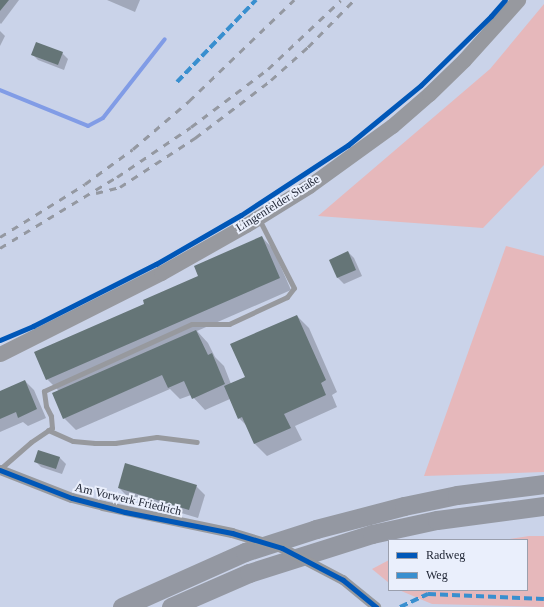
<!DOCTYPE html>
<html>
<head>
<meta charset="utf-8">
<style>
	body { margin:0 }
	#map { position:relative; width:544px; height:607px; overflow:hidden; background:#cad3e9; font-family:Georgia,serif }
	div>[style] { position:absolute }
	[style*='--x'] { left:calc(var(--x)*1px); top:calc(var(--y)*1px); width:calc(var(--w)*1px); rotate:calc(var(--a)*1deg) }
	.green>* { inset:0; background:#e6b8bb }
	.shadow>* { inset:0; background:#0003 }
	.stream>* { height:4px; margin:-2px; padding:0 2px; transform-origin:2px; border-radius:2px; background:#819ce6 }
	.building>* { inset:0; background:#657577 }
	.lane>* { height:5px; margin:-2.5px; padding:0 2.5px; transform-origin:2.5px; border-radius:2.5px; background:#97999e }
	.street>* { height:10px; margin:-5px; padding:0 5px; transform-origin:5px; border-radius:5px; background:#97999e }
	.secondary>* { height:15px; margin:-7.5px; padding:0 7.5px; transform-origin:7.5px; border-radius:7.5px; background:#97999f }
	.highway>* { height:19px; margin:-9.5px; padding:0 9.5px; transform-origin:9.5px; border-radius:9.5px; background:#9498a2 }
	.rail>* { height:3px; margin-top:-1.5px; transform-origin:0; background:repeating-linear-gradient(90deg,#9498a1 0 7px,transparent 0 14px) }
	.street-bridge>* { height:10px; margin:-5px; padding:0 5px; transform-origin:5px; border-radius:5px; background:#97999e }
	.quiet>* { height:4px; margin-top:-2px; transform-origin:0; background:repeating-linear-gradient(90deg,#398fcf 0 8px,transparent 0 12px) }
	.cycleway>* { height:5px; margin:-2.5px; padding:0 2.5px; transform-origin:2.5px; border-radius:2.5px; background:#0057b8 }
	span { translate:-50% -50%; white-space:nowrap; text-align:center; line-height:1.15; -webkit-text-stroke:4px #eaeffc; paint-order:stroke }
	.street-label { font-size:12px; color:#222837 }
	.legend { position:absolute; left:388px; top:539px; width:140px; height:52px; box-sizing:border-box; background:#eaeffc; border:1px solid #9a9fad; margin:0; padding:5px 7px; list-style:none; font-size:12px; color:#222837 }
	.legend li { display:flex; align-items:center; gap:8px; height:20px }
	.legend b { width:20px; border:1px solid #9a9fad }
</style>
</head>
<body>
<div id="map">
	<div class="green">
		<div style="clip-path:polygon(544px 4px,544px 165px,483px 228px,318px 216px,490px 69px)"></div>
		<div style="clip-path:polygon(506px 246px,544px 256px,544px 472px,424px 476px)"></div>
		<div style="clip-path:polygon(529px 536px,544px 536px,544px 607px,432px 604px,399px 590px,527px 590px,527px 540px,504px 540px)"></div>
		<div style="clip-path:polygon(389px 560px,389px 583px,372px 569px)"></div>
	</div>
	<div class="shadow">
		<div style="clip-path:polygon(0 0,19px 0,1px 24px,0 23px)"></div>
		<div style="clip-path:polygon(107px 0,140px 0,135px 12px)"></div>
		<div style="clip-path:polygon(0 31px,5px 36px,0 46px)"></div>
		<div style="clip-path:polygon(62px 53px,68px 59px,64px 70px,38px 60px,32px 54px)"></div>
		<div style="clip-path:polygon(262px 237px,273px 249px,291px 290px,197px 331px,208px 343px,215px 357px,224px 366px,231px 384px,246px 378px,297px 316px,309px 328px,337px 392px,332px 395px,337px 407px,295px 426px,302px 440px,267px 456px,255px 444px,249px 428px,239px 418px,230px 399px,205px 410px,191px 395px,180px 399px,170px 389px,76px 430px,64px 418px,59px 391px,47px 379px,146px 304px,200px 276px)"></div>
		<div style="clip-path:polygon(348px 252px,354px 258px,362px 276px,344px 284px,338px 278px,330px 260px)"></div>
		<div style="clip-path:polygon(25px 381px,34px 390px,46px 418px,28px 426px,23px 422px,0 432px,0 392px)"></div>
		<div style="clip-path:polygon(39px 451px,60px 458px,66px 464px,62px 474px,41px 467px,35px 461px)"></div>
		<div style="clip-path:polygon(196px 486px,205px 495px,198px 518px,128px 497px,119px 488px)"></div>
	</div>
	<div class="stream">
		<div style="--x:0;--y:90;--w:95;--a:22.2"></div>
		<div style="--x:88;--y:126;--w:17;--a:-28"></div>
		<div style="--x:103;--y:118;--w:100;--a:-51.9"></div>
	</div>
	<div class="building">
		<div style="clip-path:polygon(0 0,9px 0,0 11px)"></div>
		<div style="clip-path:polygon(36px 42px,63px 52px,58px 65px,31px 55px)"></div>
		<div style="clip-path:polygon(262px 236px,280px 278px,46px 380px,34px 352px,144px 304px,143px 300px,198px 276px,194px 266px)"></div>
		<div style="clip-path:polygon(348px 251px,356px 270px,337px 278px,329px 260px)"></div>
		<div style="clip-path:polygon(297px 315px,326px 380px,321px 383px,326px 395px,284px 414px,291px 428px,254px 444px,242px 417px,238px 419px,224px 386px,245px 377px,230px 344px)"></div>
		<div style="clip-path:polygon(196px 330px,208px 355px,212px 353px,225px 384px,192px 399px,184px 381px,168px 388px,162px 375px,63px 419px,52px 393px)"></div>
		<div style="clip-path:polygon(25px 380px,37px 409px,18px 418px,16px 412px,0 419px,0 391px)"></div>
		<div style="clip-path:polygon(38px 450px,60px 457px,56px 469px,34px 462px)"></div>
		<div style="clip-path:polygon(125px 463px,197px 485px,189px 510px,118px 488px)"></div>
	</div>
	<div class="lane">
		<div style="--x:48;--y:430;--w:27;--a:24"></div>
		<div style="--x:73;--y:441;--w:22;--a:5"></div>
		<div style="--x:95;--y:443;--w:20;--a:0"></div>
		<div style="--x:115;--y:443;--w:42;--a:-8.1"></div>
		<div style="--x:157;--y:437;--w:40;--a:7.1"></div>
		<div style="--x:0;--y:469;--w:41;--a:-41.1"></div>
		<div style="--x:31;--y:442;--w:25;--a:-34"></div>
		<div style="--x:52;--y:428;--w:12;--a:-95"></div>
		<div style="--x:51;--y:416;--w:11;--a:-117"></div>
		<div style="--x:46;--y:406;--w:15;--a:-98"></div>
		<div style="--x:44;--y:391;--w:162;--a:-24.4"></div>
		<div style="--x:192;--y:324;--w:37;--a:0"></div>
		<div style="--x:229;--y:324;--w:64;--a:-25"></div>
		<div style="--x:287;--y:297;--w:11;--a:-52"></div>
		<div style="--x:294;--y:288;--w:77;--a:-116.9"></div>
	</div>
	<div class="street">
		<div style="--x:0;--y:470;--w:77;--a:21.3"></div>
		<div style="--x:72;--y:498;--w:32;--a:14"></div>
		<div style="--x:103;--y:506;--w:132;--a:11.8"></div>
		<div style="--x:343;--y:580;--w:43;--a:39.3"></div>
	</div>
	<div class="secondary">
		<div style="--x:0;--y:354;--w:180;--a:-26.7"></div>
		<div style="--x:161;--y:273;--w:98;--a:-29.5"></div>
		<div style="--x:246;--y:225;--w:74;--a:-31.8"></div>
		<div style="--x:309;--y:186;--w:102;--a:-35.9"></div>
		<div style="--x:392;--y:126;--w:49;--a:-40.9"></div>
		<div style="--x:429;--y:94;--w:49;--a:-44.2"></div>
		<div style="--x:464;--y:60;--w:81;--a:-48"></div>
	</div>
	<div class="highway">
		<div style="--x:122;--y:607;--w:135;--a:-24.1"></div>
		<div style="--x:245;--y:552;--w:75;--a:-17.9"></div>
		<div style="--x:316;--y:529;--w:91;--a:-14.6"></div>
		<div style="--x:404;--y:506;--w:54;--a:-11.7"></div>
		<div style="--x:457;--y:495;--w:88;--a:-7.2"></div>
		<div style="--x:171;--y:607;--w:85;--a:-23.6"></div>
		<div style="--x:249;--y:573;--w:129;--a:-17.6"></div>
		<div style="--x:372;--y:534;--w:66;--a:-12.2"></div>
		<div style="--x:437;--y:520;--w:108;--a:-7.5"></div>
	</div>
	<div class="rail">
		<div style="--x:96;--y:193;--w:25;--a:-14"></div>
		<div style="--x:120;--y:187;--w:90;--a:-33.2"></div>
		<div style="--x:195;--y:138;--w:96;--a:-37.3"></div>
		<div style="--x:271;--y:80;--w:50;--a:-41.7"></div>
		<div style="--x:308;--y:47;--w:66;--a:-45.6"></div>
		<div style="--x:0;--y:237;--w:100;--a:-31.9"></div>
		<div style="--x:85;--y:184;--w:59;--a:-36.1"></div>
		<div style="--x:133;--y:149;--w:74;--a:-40.6"></div>
		<div style="--x:189;--y:101;--w:146;--a:-43.9"></div>
		<div style="--x:0;--y:248;--w:137;--a:-31.3"></div>
		<div style="--x:117;--y:177;--w:89;--a:-34"></div>
		<div style="--x:191;--y:127;--w:96;--a:-37"></div>
		<div style="--x:268;--y:69;--w:100;--a:-43.4"></div>
	</div>
	<div class="street-bridge">
		<div style="--x:232;--y:533;--w:52;--a:16.7"></div>
		<div style="--x:282;--y:548;--w:69;--a:27.7"></div>
	</div>
	<div class="quiet">
		<div style="--x:177;--y:82;--w:114;--a:-46.1"></div>
		<div style="--x:400;--y:607;--w:31;--a:-25"></div>
		<div style="--x:428;--y:594;--w:116;--a:2.5"></div>
	</div>
	<div class="cycleway">
		<div style="--x:0;--y:340;--w:36;--a:-23"></div>
		<div style="--x:33;--y:326;--w:138;--a:-26.8"></div>
		<div style="--x:156;--y:264;--w:98;--a:-30"></div>
		<div style="--x:241;--y:215;--w:128;--a:-33.2"></div>
		<div style="--x:348;--y:145;--w:94;--a:-39.4"></div>
		<div style="--x:421;--y:85;--w:98;--a:-44.6"></div>
		<div style="--x:491;--y:16;--w:21;--a:-49"></div>
		<div style="--x:0;--y:470;--w:77;--a:21.3"></div>
		<div style="--x:72;--y:498;--w:55;--a:14.8"></div>
		<div style="--x:125;--y:512;--w:109;--a:11.1"></div>
		<div style="--x:232;--y:533;--w:52;--a:16.7"></div>
		<div style="--x:282;--y:548;--w:69;--a:27.7"></div>
		<div style="--x:343;--y:580;--w:43;--a:39.3"></div>
	</div>
	<div class="street-label">
		<span style="left:278px;top:204px;rotate:-32deg">Lingenfelder Straße</span>
		<span style="left:128px;top:500px;rotate:13deg">Am Vorwerk Friedrich</span>
	</div>
	<ul class="legend">
	<li><b style="height:5px;background:#0057b8"></b>Radweg</li>
	<li><b style="height:5px;background:#398fcf"></b>Weg</li>
	</ul>
</div>
</body>
</html>
